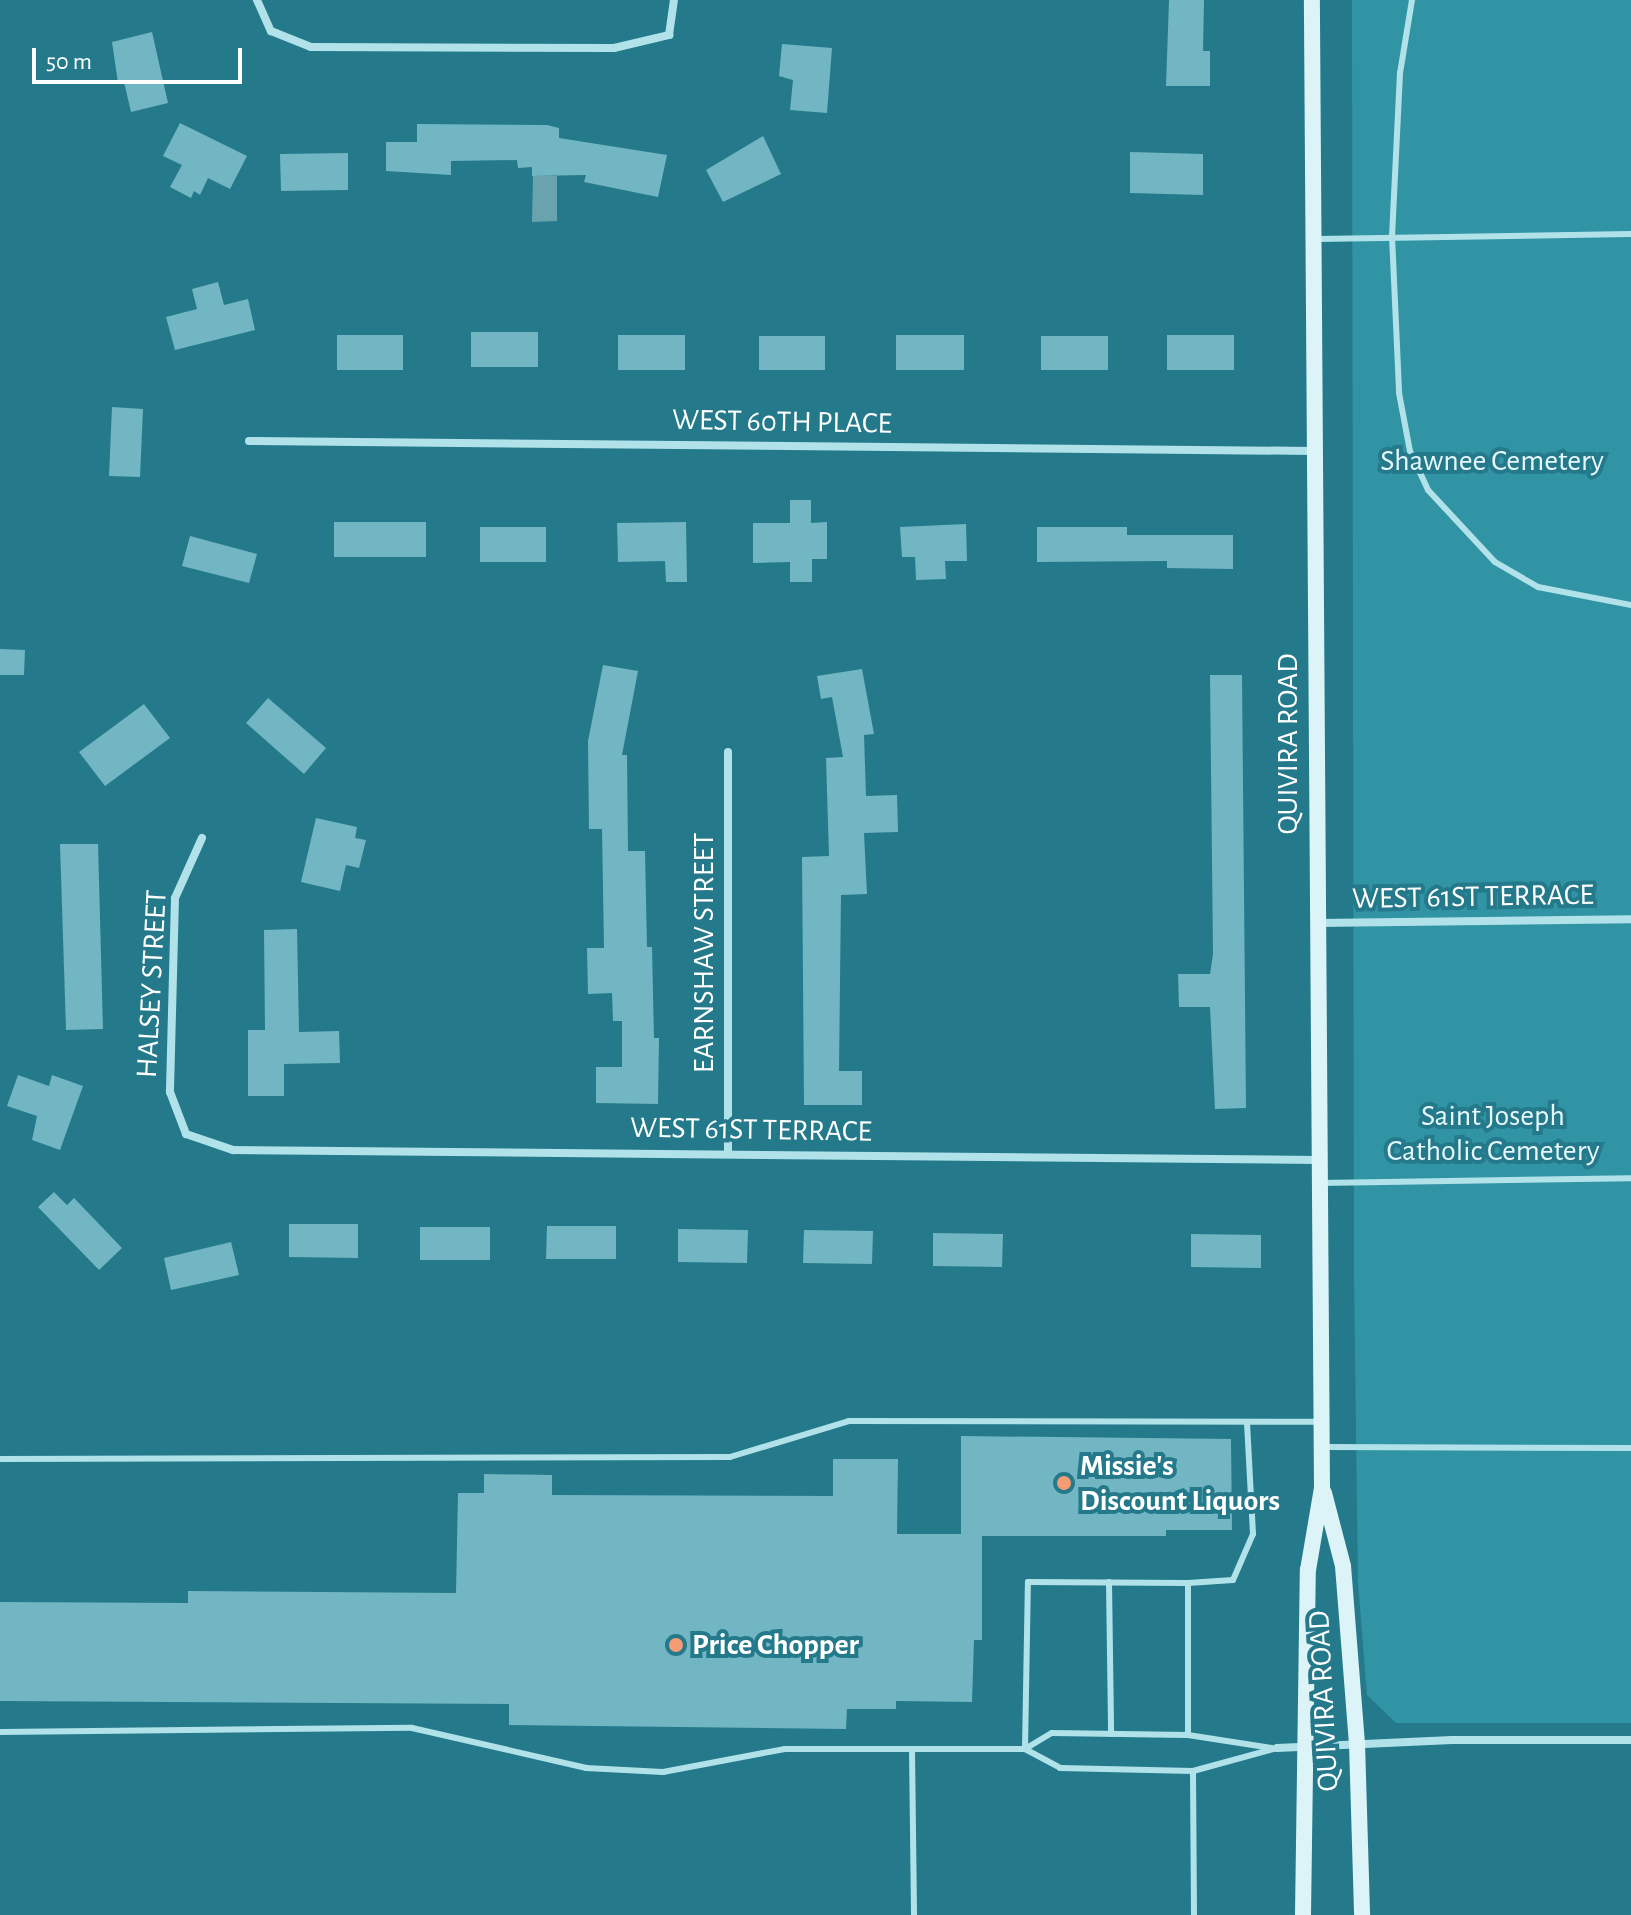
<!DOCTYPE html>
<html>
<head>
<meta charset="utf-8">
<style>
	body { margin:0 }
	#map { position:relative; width:1631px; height:1915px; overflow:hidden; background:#247a8b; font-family:"Alegreya Sans",sans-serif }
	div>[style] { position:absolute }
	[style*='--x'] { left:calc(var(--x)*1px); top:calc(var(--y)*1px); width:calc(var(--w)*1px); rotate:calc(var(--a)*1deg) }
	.green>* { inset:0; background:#3194a5 }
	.water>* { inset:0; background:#6aa3ae }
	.building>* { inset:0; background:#71b6c2 }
	.service>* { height:6px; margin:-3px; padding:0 3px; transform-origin:3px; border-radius:3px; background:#b1e2ea }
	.minor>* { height:8px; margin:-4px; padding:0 4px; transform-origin:4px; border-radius:4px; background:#b1e2ea }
	.secondary>* { height:16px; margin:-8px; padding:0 8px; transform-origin:8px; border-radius:8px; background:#dcf4f8 }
	.dots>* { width:22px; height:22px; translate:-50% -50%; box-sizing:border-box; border:4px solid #247a8b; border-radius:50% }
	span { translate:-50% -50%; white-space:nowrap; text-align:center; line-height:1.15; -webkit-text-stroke:8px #247a8b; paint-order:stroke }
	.street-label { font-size:30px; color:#fff }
	.park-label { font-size:30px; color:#e6f8fb }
	.poi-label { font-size:30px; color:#fff; font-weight:700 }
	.left { translate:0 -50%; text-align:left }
	.scale { position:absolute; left:32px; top:48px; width:210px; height:36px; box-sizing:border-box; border:4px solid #fff; border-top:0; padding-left:10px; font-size:24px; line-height:28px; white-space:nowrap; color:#fff; -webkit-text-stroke:6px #247a8b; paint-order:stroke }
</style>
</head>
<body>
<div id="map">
	<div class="green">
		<div style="clip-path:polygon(1352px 0,1631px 0,1631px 1723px,1396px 1723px,1367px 1695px,1358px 1582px,1354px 1271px)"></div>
	</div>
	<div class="water">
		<div style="clip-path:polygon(533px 176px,557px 176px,557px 221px,532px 222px)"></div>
	</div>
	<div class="building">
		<div style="clip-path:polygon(1169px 0,1204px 0,1203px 51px,1210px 51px,1210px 86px,1166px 86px)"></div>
		<div style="clip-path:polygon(152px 32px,168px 103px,131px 112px,124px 82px,118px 83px,112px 42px)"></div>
		<div style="clip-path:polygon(782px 44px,832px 48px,827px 113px,790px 110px,793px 80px,779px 76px)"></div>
		<div style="clip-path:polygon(180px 123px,247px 156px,230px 189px,208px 178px,200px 195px,194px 191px,191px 198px,170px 187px,182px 165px,163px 156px)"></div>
		<div style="clip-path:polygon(417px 124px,547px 125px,559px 128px,559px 138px,667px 155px,658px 197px,584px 182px,586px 175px,532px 176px,532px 167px,518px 168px,517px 160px,451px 161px,451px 175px,386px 171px,386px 142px,417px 142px)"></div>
		<div style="clip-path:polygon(763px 136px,781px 174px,723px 202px,706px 170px)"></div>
		<div style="clip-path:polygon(1130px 152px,1203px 154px,1203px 195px,1130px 193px)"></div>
		<div style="clip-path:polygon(348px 153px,348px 190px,281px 191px,280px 154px)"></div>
		<div style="clip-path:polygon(218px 282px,224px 305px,248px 299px,255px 330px,175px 350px,166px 317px,197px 309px,192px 289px)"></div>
		<div style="clip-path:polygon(471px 332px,538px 332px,538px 367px,471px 367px)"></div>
		<div style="clip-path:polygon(337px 335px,403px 335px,403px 370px,337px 370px)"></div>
		<div style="clip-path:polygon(618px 335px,685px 335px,685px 370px,618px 370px)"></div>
		<div style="clip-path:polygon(896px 335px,964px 335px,964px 370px,896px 370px)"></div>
		<div style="clip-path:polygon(1167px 335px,1234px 335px,1234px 370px,1167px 370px)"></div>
		<div style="clip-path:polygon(759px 336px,825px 336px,825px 370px,759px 370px)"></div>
		<div style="clip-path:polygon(1041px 336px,1108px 336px,1108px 370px,1041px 370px)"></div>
		<div style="clip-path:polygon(112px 407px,143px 409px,140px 477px,109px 476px)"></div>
		<div style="clip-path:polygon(790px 500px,811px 500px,811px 523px,827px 522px,827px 559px,812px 559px,812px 582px,790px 582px,790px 562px,753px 563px,753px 523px,790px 523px)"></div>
		<div style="clip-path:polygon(334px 522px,426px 522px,426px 557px,334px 557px)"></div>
		<div style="clip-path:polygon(686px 522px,687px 582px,666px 582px,665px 561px,618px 562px,617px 523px)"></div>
		<div style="clip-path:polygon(966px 524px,967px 561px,945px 561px,946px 579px,916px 580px,915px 557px,902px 557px,900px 527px)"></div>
		<div style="clip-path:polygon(480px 527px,546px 527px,546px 562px,480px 562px)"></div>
		<div style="clip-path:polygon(1037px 527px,1127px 527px,1127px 535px,1233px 535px,1233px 569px,1167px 568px,1167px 561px,1037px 562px)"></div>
		<div style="clip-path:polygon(190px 536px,257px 554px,249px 583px,182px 566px)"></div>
		<div style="clip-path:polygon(0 649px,25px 650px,24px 675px,0 675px)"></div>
		<div style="clip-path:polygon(603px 665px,638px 671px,622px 755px,627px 755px,628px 851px,645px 851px,647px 947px,652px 947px,654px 1038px,659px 1038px,658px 1104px,596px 1103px,596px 1067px,622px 1067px,622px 1021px,613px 1021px,612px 993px,588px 994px,587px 948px,604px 948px,602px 829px,589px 829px,588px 741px)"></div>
		<div style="clip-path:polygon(862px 669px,874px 734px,864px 735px,866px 796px,897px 795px,898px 832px,864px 833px,867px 894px,841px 895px,839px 1071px,862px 1071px,862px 1105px,804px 1105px,802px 857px,829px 856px,826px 758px,843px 757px,832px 697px,821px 699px,817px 676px)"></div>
		<div style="clip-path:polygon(1210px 675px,1242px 675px,1246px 1108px,1215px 1109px,1210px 1007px,1179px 1007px,1178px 974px,1210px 974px,1213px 954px)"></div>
		<div style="clip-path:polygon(268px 698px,326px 748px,304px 774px,246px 723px)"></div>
		<div style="clip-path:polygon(144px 704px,170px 738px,105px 786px,79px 752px)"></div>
		<div style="clip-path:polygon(316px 818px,357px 827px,355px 838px,366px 840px,359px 868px,346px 865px,340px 891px,301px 882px)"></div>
		<div style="clip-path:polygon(60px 844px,98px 844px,103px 1029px,66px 1030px)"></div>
		<div style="clip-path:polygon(297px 929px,299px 1032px,339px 1031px,340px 1063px,284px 1064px,284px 1096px,248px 1096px,248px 1030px,265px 1030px,264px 930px)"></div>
		<div style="clip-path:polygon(18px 1075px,49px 1086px,52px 1075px,83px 1086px,60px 1150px,32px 1140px,37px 1116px,7px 1106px)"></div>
		<div style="clip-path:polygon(54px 1192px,67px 1205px,74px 1198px,122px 1248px,99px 1270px,38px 1207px)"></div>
		<div style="clip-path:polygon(289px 1224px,358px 1224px,358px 1258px,289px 1257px)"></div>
		<div style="clip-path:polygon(547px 1226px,616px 1226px,616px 1259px,546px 1259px)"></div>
		<div style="clip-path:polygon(420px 1227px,490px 1227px,490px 1260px,420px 1260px)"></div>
		<div style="clip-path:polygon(678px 1229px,748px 1230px,747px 1263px,678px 1262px)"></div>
		<div style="clip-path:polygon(804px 1230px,873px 1231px,872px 1264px,803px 1263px)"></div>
		<div style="clip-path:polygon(933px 1233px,1003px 1234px,1002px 1267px,933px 1266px)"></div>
		<div style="clip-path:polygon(1191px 1234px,1261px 1235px,1261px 1268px,1191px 1267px)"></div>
		<div style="clip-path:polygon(231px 1242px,239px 1275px,171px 1290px,164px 1258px)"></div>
		<div style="clip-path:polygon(961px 1436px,1231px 1439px,1232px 1530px,1166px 1530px,1166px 1536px,982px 1536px,982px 1640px,974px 1640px,972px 1702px,896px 1701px,896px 1709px,847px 1709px,846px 1729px,509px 1725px,509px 1704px,0 1701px,0 1602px,188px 1603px,188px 1591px,456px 1593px,458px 1493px,484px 1493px,484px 1474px,552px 1475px,552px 1495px,833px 1496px,833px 1459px,898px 1459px,897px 1534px,961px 1534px)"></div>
	</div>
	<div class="service">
		<div style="--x:1412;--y:0;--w:74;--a:99.3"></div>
		<div style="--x:1400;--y:73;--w:163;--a:92.8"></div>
		<div style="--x:1392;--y:236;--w:157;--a:87.4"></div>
		<div style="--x:1399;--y:393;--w:59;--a:79.3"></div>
		<div style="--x:1410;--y:451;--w:43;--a:65.2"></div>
		<div style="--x:1428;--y:490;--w:98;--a:47.1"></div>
		<div style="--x:1495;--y:562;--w:50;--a:30.2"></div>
		<div style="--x:1538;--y:587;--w:95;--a:11"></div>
		<div style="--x:1317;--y:239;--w:314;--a:-0.9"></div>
		<div style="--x:1321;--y:1183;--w:310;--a:-0.9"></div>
		<div style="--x:1325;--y:1447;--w:306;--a:0.2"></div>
		<div style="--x:0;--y:1459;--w:730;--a:-0.16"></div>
		<div style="--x:730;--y:1457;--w:124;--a:-16.8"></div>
		<div style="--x:849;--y:1421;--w:472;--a:0.1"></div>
		<div style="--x:1109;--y:1582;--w:152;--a:89.2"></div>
		<div style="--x:0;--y:1732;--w:412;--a:-0.6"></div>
		<div style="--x:412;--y:1728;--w:179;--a:12.9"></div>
		<div style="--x:586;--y:1768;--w:77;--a:3"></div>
		<div style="--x:663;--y:1772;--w:124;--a:-10.7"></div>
		<div style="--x:785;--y:1749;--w:240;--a:0"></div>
		<div style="--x:1025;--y:1749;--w:40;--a:28"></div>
		<div style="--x:1060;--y:1768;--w:133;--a:1.3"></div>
		<div style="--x:1193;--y:1771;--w:87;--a:-15.3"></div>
		<div style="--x:1188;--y:1735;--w:152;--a:-90"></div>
		<div style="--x:1188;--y:1583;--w:45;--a:-3.8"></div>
		<div style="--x:1233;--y:1580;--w:50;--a:-66.5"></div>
		<div style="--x:1253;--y:1534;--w:112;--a:-93.1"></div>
		<div style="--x:912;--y:1749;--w:166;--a:89.3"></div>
		<div style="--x:1025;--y:1749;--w:167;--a:-89"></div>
		<div style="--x:1028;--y:1582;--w:160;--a:0.4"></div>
		<div style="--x:1025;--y:1749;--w:31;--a:-31"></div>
		<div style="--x:1052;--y:1733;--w:136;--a:0.8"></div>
		<div style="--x:1188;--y:1735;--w:85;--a:8.8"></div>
		<div style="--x:1193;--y:1771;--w:144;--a:89.6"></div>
	</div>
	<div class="minor">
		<div style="--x:257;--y:0;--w:34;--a:66"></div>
		<div style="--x:271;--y:31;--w:43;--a:21.8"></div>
		<div style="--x:311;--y:47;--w:303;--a:0.2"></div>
		<div style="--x:614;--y:48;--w:57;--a:-13.3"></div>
		<div style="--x:669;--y:35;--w:35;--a:-82"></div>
		<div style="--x:249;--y:441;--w:1065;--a:0.54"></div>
		<div style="--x:202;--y:838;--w:66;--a:114.2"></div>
		<div style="--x:175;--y:898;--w:194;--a:91.5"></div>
		<div style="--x:170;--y:1092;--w:45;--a:69.1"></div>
		<div style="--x:186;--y:1134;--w:50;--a:18.8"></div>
		<div style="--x:233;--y:1150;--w:1084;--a:0.53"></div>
		<div style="--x:1317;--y:923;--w:314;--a:-0.7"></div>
		<div style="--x:728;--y:1153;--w:401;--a:-90"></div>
		<div style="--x:1277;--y:1748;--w:175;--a:-2.6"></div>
		<div style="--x:1452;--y:1740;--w:179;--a:0"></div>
	</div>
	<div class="secondary">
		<div style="--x:1324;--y:1493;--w:75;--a:75.4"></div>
		<div style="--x:1343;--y:1566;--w:178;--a:85.5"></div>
		<div style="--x:1357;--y:1743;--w:172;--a:88.3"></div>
		<div style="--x:1303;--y:1915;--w:345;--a:-89.2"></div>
		<div style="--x:1308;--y:1570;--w:83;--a:-80.3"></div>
		<div style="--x:1322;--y:1488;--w:1488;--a:-90.39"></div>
	</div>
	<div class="dots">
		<div style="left:1064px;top:1483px;background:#f59c75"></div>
		<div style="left:676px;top:1645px;background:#f59c75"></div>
	</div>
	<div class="street-label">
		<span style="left:782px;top:422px;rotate:1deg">WEST 60TH PLACE</span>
		<span style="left:1288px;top:744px;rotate:-90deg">QUIVIRA ROAD</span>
		<span style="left:1473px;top:897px;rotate:-1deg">WEST 61ST TERRACE</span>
		<span style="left:704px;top:953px;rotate:-90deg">EARNSHAW STREET</span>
		<span style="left:152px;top:984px;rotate:-87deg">HALSEY STREET</span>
		<span style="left:751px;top:1130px;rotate:1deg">WEST 61ST TERRACE</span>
		<span style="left:1324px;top:1701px;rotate:-93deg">QUIVIRA ROAD</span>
	</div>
	<div class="park-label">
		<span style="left:1492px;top:461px">Shawnee Cemetery</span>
		<span style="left:1493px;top:1133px">Saint Joseph<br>Catholic Cemetery</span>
	</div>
	<div class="poi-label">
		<span class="left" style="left:1080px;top:1483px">Missie's<br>Discount Liquors</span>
		<span class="left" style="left:692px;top:1645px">Price Chopper</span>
	</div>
	<div class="scale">50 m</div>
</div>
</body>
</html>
